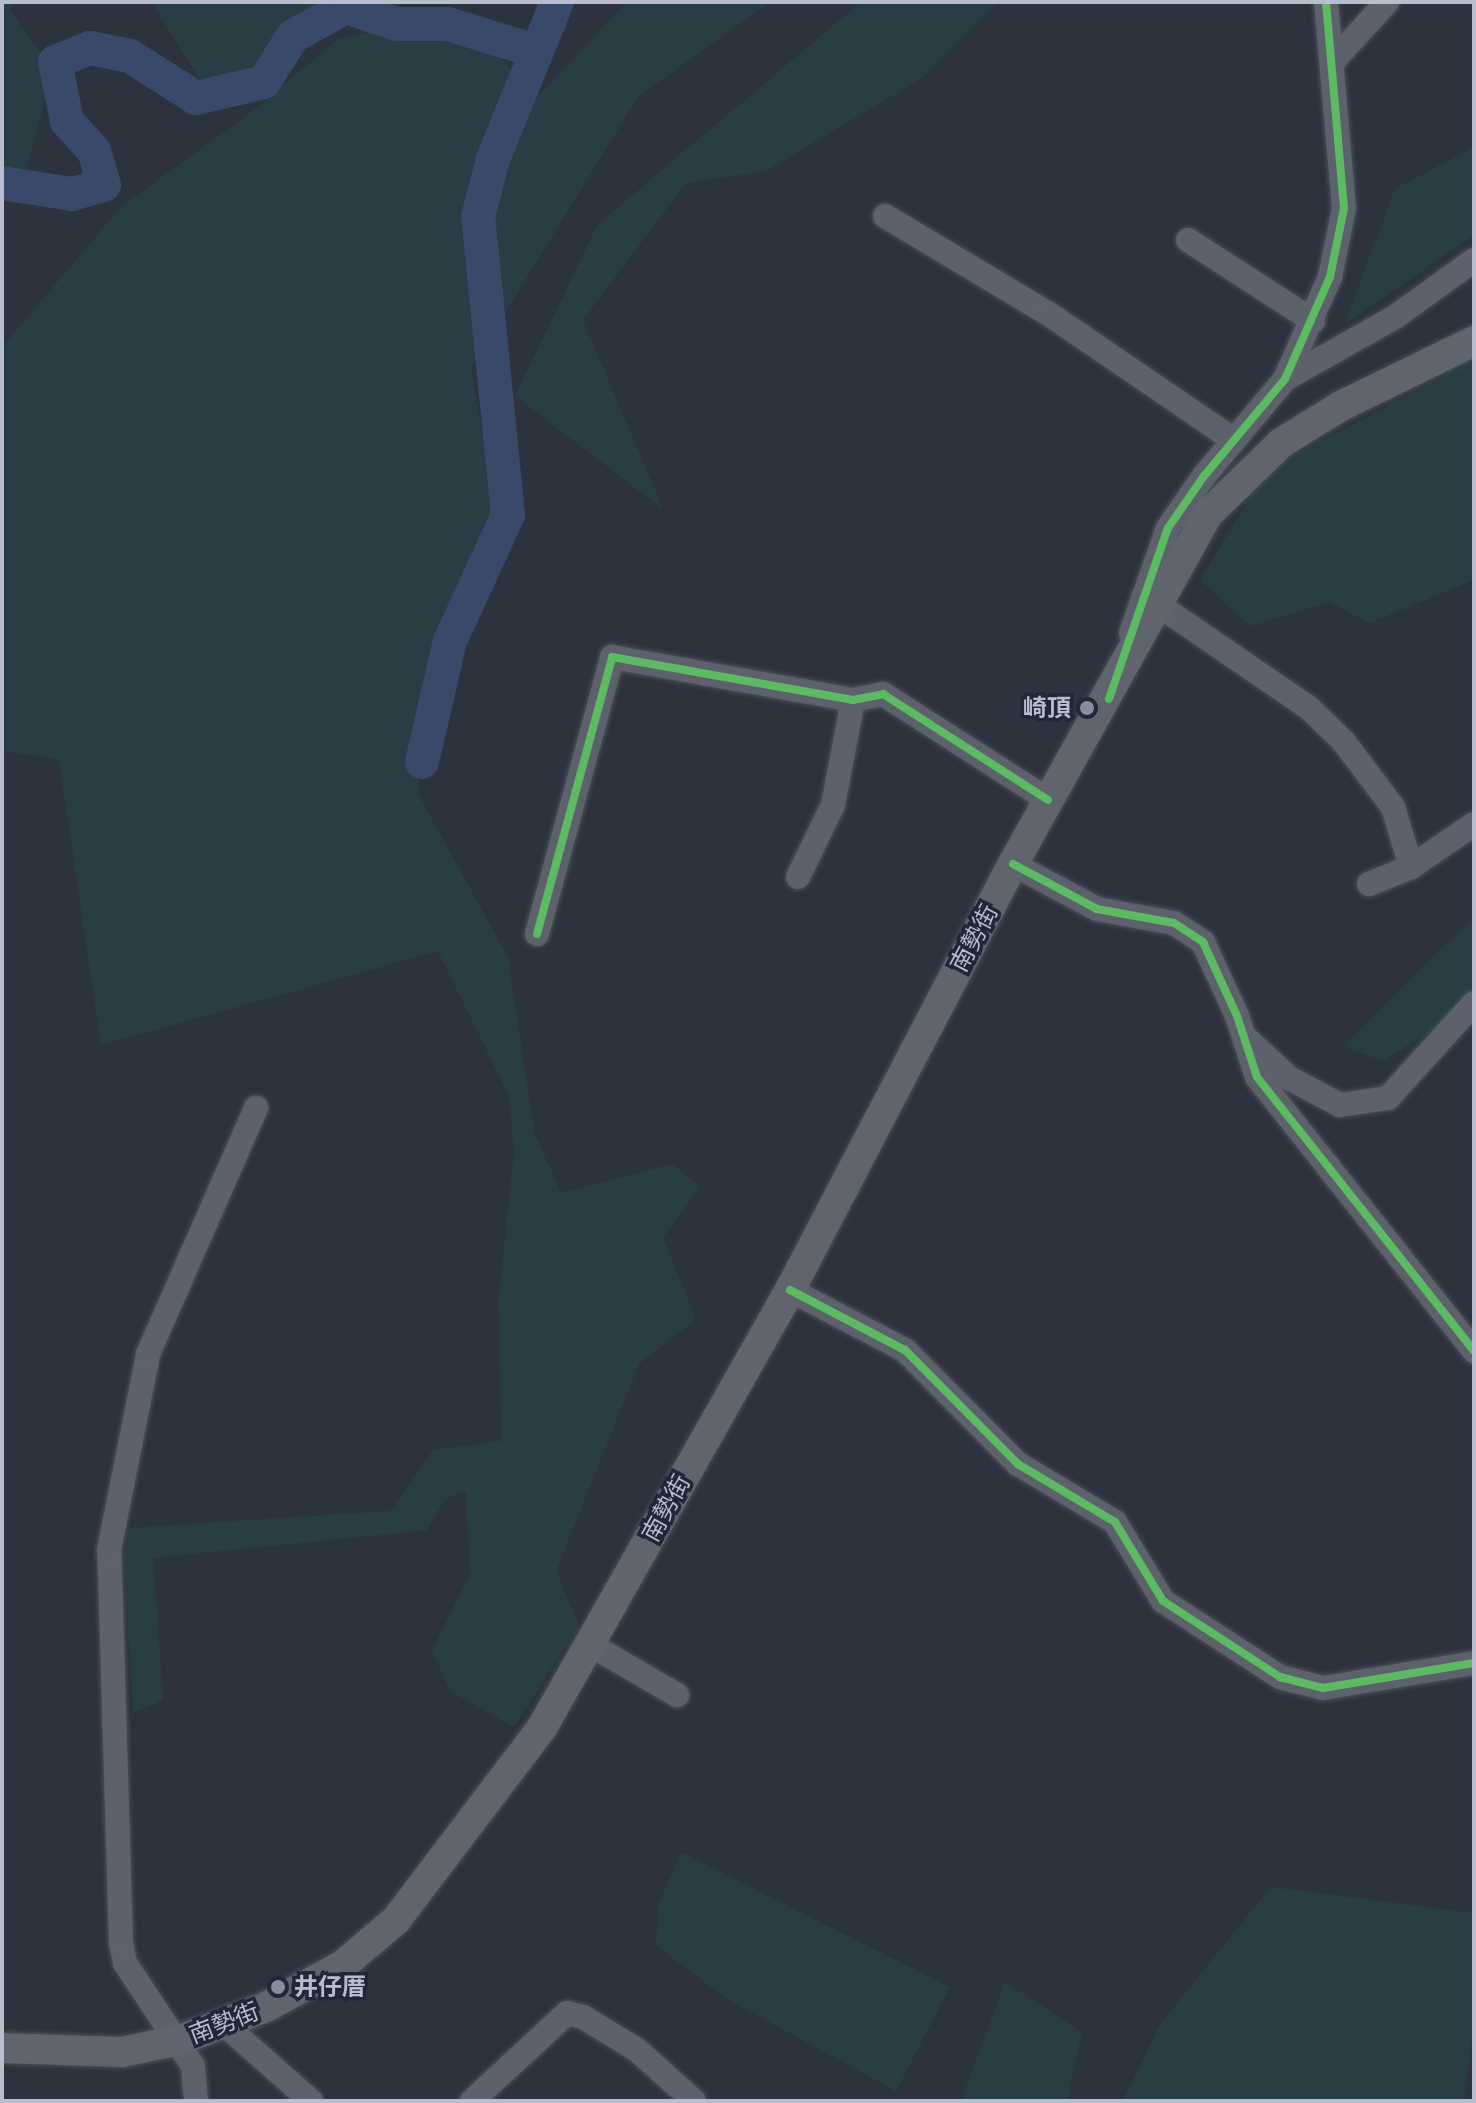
<!DOCTYPE html>
<html>
<head>
<meta charset="utf-8">
<style>
	body { margin:0 }
	#map { position:relative; width:1476px; height:2103px; overflow:hidden; background:#2d333e; font-family:"Public Sans","Noto Sans TC",sans-serif }
	div>[style] { position:absolute }
	[style*='--x'] { left:calc(var(--x)*1px); top:calc(var(--y)*1px); width:calc(var(--w)*1px); rotate:calc(var(--a)*1deg) }
	.green>* { inset:0; background:#293d45 }
	.river>* { height:34px; margin:-17px; padding:0 17px; transform-origin:17px; border-radius:17px; background:#39496a }
	.roads { filter:drop-shadow(0 0 2px #4a4e56) drop-shadow(0 0 2px #4a4e56) }
	.minor>* { height:24px; margin:-12px; padding:0 12px; transform-origin:12px; border-radius:12px; background:#5d616b }
	.major>* { height:30px; margin:-15px; padding:0 15px; transform-origin:15px; border-radius:15px; background:#60646c }
	.cycleway>* { height:8px; margin:-4px; padding:0 4px; transform-origin:4px; border-radius:4px; background:#5cba63 }
	.dots>* { width:22px; height:22px; translate:-50% -50%; box-sizing:border-box; border:4px solid #1f273a; border-radius:50% }
	span { translate:-50% -50%; white-space:nowrap; text-align:center; line-height:1.15; -webkit-text-stroke:7px #1f273a; paint-order:stroke }
	.poi-label { font-size:24px; color:#b8bece; font-weight:700 }
	.right { translate:-100% -50%; text-align:right }
	.left { translate:0 -50%; text-align:left }
	.street-label { font-size:24px; color:#b8bece }
	.frame { position:absolute; inset:0; border:4px solid #b8bece; pointer-events:none }
</style>
</head>
<body>
<div id="map">
	<div class="green">
		<div style="clip-path:polygon(2px 2px,21px 2px,9px 8px,53px 72px,25px 173px,2px 199px)"></div>
		<div style="clip-path:polygon(151px 2px,384px 2px,206px 89px)"></div>
		<div style="clip-path:polygon(627px 2px,770px 2px,638px 97px,471px 368px,496px 516px,424px 691px,418px 794px,508px 957px,534px 1132px,561px 1193px,672px 1164px,700px 1186px,663px 1238px,696px 1319px,639px 1364px,556px 1571px,579px 1626px,514px 1727px,450px 1691px,432px 1650px,470px 1574px,466px 1491px,445px 1499px,427px 1530px,153px 1558px,163px 1700px,133px 1713px,124px 1553px,128px 1528px,391px 1511px,433px 1450px,501px 1441px,499px 1296px,514px 1152px,509px 1096px,438px 951px,101px 1045px,59px 759px,2px 751px,2px 347px,122px 206px,253px 111px,338px 39px,458px 12px,524px 84px,540px 94px)"></div>
		<div style="clip-path:polygon(861px 2px,998px 2px,922px 78px,766px 171px,686px 183px,583px 320px,663px 509px,515px 396px,598px 224px)"></div>
		<div style="clip-path:polygon(1474px 147px,1474px 235px,1344px 325px,1395px 189px)"></div>
		<div style="clip-path:polygon(1474px 360px,1474px 580px,1369px 623px,1330px 602px,1250px 626px,1200px 580px,1267px 470px)"></div>
		<div style="clip-path:polygon(1474px 917px,1474px 1006px,1382px 1061px,1343px 1046px)"></div>
		<div style="clip-path:polygon(681px 1852px,950px 1987px,896px 2091px,725px 1998px,656px 1945px,659px 1904px)"></div>
		<div style="clip-path:polygon(1271px 1887px,1474px 1913px,1474px 2024px,1464px 2101px,1123px 2101px,1161px 2023px)"></div>
		<div style="clip-path:polygon(1005px 1982px,1082px 2032px,1067px 2101px,961px 2101px)"></div>
	</div>
	<div class="river">
		<div style="--x:2;--y:183;--w:71;--a:8.9"></div>
		<div style="--x:72;--y:194;--w:33;--a:-16"></div>
		<div style="--x:104;--y:185;--w:35;--a:-106"></div>
		<div style="--x:94;--y:151;--w:40;--a:-132"></div>
		<div style="--x:67;--y:121;--w:60;--a:-101.5"></div>
		<div style="--x:55;--y:62;--w:38;--a:-22"></div>
		<div style="--x:90;--y:48;--w:41;--a:11.3"></div>
		<div style="--x:130;--y:56;--w:78;--a:32.5"></div>
		<div style="--x:196;--y:98;--w:70;--a:-13.2"></div>
		<div style="--x:264;--y:82;--w:54;--a:-57.8"></div>
		<div style="--x:293;--y:36;--w:60;--a:-28.7"></div>
		<div style="--x:346;--y:7;--w:54;--a:18.4"></div>
		<div style="--x:397;--y:24;--w:51;--a:0"></div>
		<div style="--x:448;--y:24;--w:91;--a:17.2"></div>
		<div style="--x:422;--y:762;--w:124;--a:-77"></div>
		<div style="--x:450;--y:641;--w:139;--a:-65.3"></div>
		<div style="--x:508;--y:515;--w:300;--a:-95.7"></div>
		<div style="--x:478;--y:217;--w:60;--a:-75.5"></div>
		<div style="--x:493;--y:159;--w:170;--a:-67.8"></div>
	</div>
	<div class="roads">
		<div class="minor">
			<div style="--x:1333;--y:61;--w:80;--a:-47.5"></div>
			<div style="--x:885;--y:216;--w:191;--a:30.9"></div>
			<div style="--x:1049;--y:314;--w:224;--a:34.3"></div>
			<div style="--x:1188;--y:240;--w:149;--a:32.9"></div>
			<div style="--x:1285;--y:379;--w:126;--a:-29.4"></div>
			<div style="--x:1395;--y:317;--w:97;--a:-35.8"></div>
			<div style="--x:1144;--y:595;--w:200;--a:34.4"></div>
			<div style="--x:1309;--y:708;--w:49;--a:44.2"></div>
			<div style="--x:1344;--y:742;--w:81;--a:53"></div>
			<div style="--x:1393;--y:807;--w:63;--a:73.3"></div>
			<div style="--x:1131;--y:633;--w:111;--a:-70.6"></div>
			<div style="--x:1168;--y:528;--w:63;--a:-55.3"></div>
			<div style="--x:1204;--y:476;--w:126;--a:-50.1"></div>
			<div style="--x:1285;--y:379;--w:111;--a:-66.2"></div>
			<div style="--x:1330;--y:277;--w:70;--a:-78.5"></div>
			<div style="--x:1344;--y:208;--w:207;--a:-95"></div>
			<div style="--x:1013;--y:864;--w:95;--a:28.2"></div>
			<div style="--x:1097;--y:909;--w:78;--a:10.3"></div>
			<div style="--x:1174;--y:923;--w:35;--a:33"></div>
			<div style="--x:1203;--y:942;--w:81;--a:65.3"></div>
			<div style="--x:1237;--y:1016;--w:64;--a:71.8"></div>
			<div style="--x:1257;--y:1077;--w:350;--a:51.6"></div>
			<div style="--x:798;--y:877;--w:80;--a:-64.1"></div>
			<div style="--x:833;--y:805;--w:107;--a:-79.2"></div>
			<div style="--x:1369;--y:884;--w:45;--a:-22"></div>
			<div style="--x:1411;--y:867;--w:76;--a:-34.3"></div>
			<div style="--x:537;--y:934;--w:287;--a:-74.8"></div>
			<div style="--x:612;--y:657;--w:245;--a:10.1"></div>
			<div style="--x:853;--y:700;--w:31;--a:-11"></div>
			<div style="--x:883;--y:694;--w:196;--a:32.7"></div>
			<div style="--x:1246;--y:1038;--w:59;--a:42.9"></div>
			<div style="--x:1289;--y:1078;--w:58;--a:27.9"></div>
			<div style="--x:1340;--y:1105;--w:49;--a:-8.3"></div>
			<div style="--x:1388;--y:1098;--w:128;--a:-47.8"></div>
			<div style="--x:790;--y:1290;--w:130;--a:27.6"></div>
			<div style="--x:905;--y:1350;--w:161;--a:45.3"></div>
			<div style="--x:1018;--y:1464;--w:113;--a:30.9"></div>
			<div style="--x:1115;--y:1522;--w:92;--a:58.7"></div>
			<div style="--x:1163;--y:1601;--w:140;--a:33"></div>
			<div style="--x:1280;--y:1677;--w:44;--a:14.3"></div>
			<div style="--x:1323;--y:1688;--w:153;--a:-9.4"></div>
			<div style="--x:589;--y:1644;--w:102;--a:30.1"></div>
			<div style="--x:224;--y:2024;--w:116;--a:41.5"></div>
			<div style="--x:196;--y:2101;--w:35;--a:-95"></div>
			<div style="--x:193;--y:2066;--w:123;--a:-123.4"></div>
			<div style="--x:125;--y:1963;--w:20;--a:-101"></div>
			<div style="--x:121;--y:1943;--w:393;--a:-91.7"></div>
			<div style="--x:109;--y:1550;--w:200;--a:-78.7"></div>
			<div style="--x:148;--y:1354;--w:269;--a:-66.3"></div>
			<div style="--x:472;--y:2101;--w:129;--a:-42.8"></div>
			<div style="--x:567;--y:2013;--w:16;--a:14"></div>
			<div style="--x:583;--y:2017;--w:63;--a:31.4"></div>
			<div style="--x:637;--y:2050;--w:76;--a:41.8"></div>
		</div>
		<div class="major">
			<div style="--x:2;--y:2048;--w:120;--a:1.9"></div>
			<div style="--x:122;--y:2052;--w:59;--a:-11.7"></div>
			<div style="--x:180;--y:2040;--w:92;--a:-21"></div>
			<div style="--x:266;--y:2007;--w:88;--a:-28.6"></div>
			<div style="--x:343;--y:1965;--w:70;--a:-40.3"></div>
			<div style="--x:396;--y:1920;--w:243;--a:-52.8"></div>
			<div style="--x:543;--y:1726;--w:501;--a:-60.47"></div>
			<div style="--x:790;--y:1290;--w:481;--a:-62.4"></div>
			<div style="--x:1013;--y:864;--w:401;--a:-60.9"></div>
			<div style="--x:1208;--y:514;--w:102;--a:-44.2"></div>
			<div style="--x:1281;--y:443;--w:70;--a:-31.7"></div>
			<div style="--x:1341;--y:406;--w:148;--a:-26"></div>
		</div>
	</div>
	<div class="cycleway">
		<div style="--x:1109;--y:699;--w:181;--a:-71"></div>
		<div style="--x:1168;--y:528;--w:63;--a:-55.3"></div>
		<div style="--x:1204;--y:476;--w:126;--a:-50.1"></div>
		<div style="--x:1285;--y:379;--w:111;--a:-66.2"></div>
		<div style="--x:1330;--y:277;--w:70;--a:-78.5"></div>
		<div style="--x:1344;--y:208;--w:207;--a:-95"></div>
		<div style="--x:1013;--y:864;--w:95;--a:28.2"></div>
		<div style="--x:1097;--y:909;--w:78;--a:10.3"></div>
		<div style="--x:1174;--y:923;--w:35;--a:33"></div>
		<div style="--x:1203;--y:942;--w:81;--a:65.3"></div>
		<div style="--x:1237;--y:1016;--w:64;--a:71.8"></div>
		<div style="--x:1257;--y:1077;--w:350;--a:51.6"></div>
		<div style="--x:537;--y:934;--w:287;--a:-74.8"></div>
		<div style="--x:612;--y:657;--w:245;--a:10.1"></div>
		<div style="--x:853;--y:700;--w:31;--a:-11"></div>
		<div style="--x:883;--y:694;--w:196;--a:32.7"></div>
		<div style="--x:790;--y:1290;--w:130;--a:27.6"></div>
		<div style="--x:905;--y:1350;--w:161;--a:45.3"></div>
		<div style="--x:1018;--y:1464;--w:113;--a:30.9"></div>
		<div style="--x:1115;--y:1522;--w:92;--a:58.7"></div>
		<div style="--x:1163;--y:1601;--w:140;--a:33"></div>
		<div style="--x:1280;--y:1677;--w:44;--a:14.3"></div>
		<div style="--x:1323;--y:1688;--w:153;--a:-9.4"></div>
	</div>
	<div class="dots">
		<div style="left:1087px;top:708px;background:#878d9c"></div>
		<div style="left:278px;top:1987px;background:#878d9c"></div>
	</div>
	<div class="poi-label">
		<span class="right" style="left:1071px;top:708px">崎頂</span>
		<span class="left" style="left:294px;top:1987px">井仔厝</span>
	</div>
	<div class="street-label">
		<span style="left:974px;top:938px;rotate:-62deg">南勢街</span>
		<span style="left:666px;top:1508px;rotate:-61deg">南勢街</span>
		<span style="left:224px;top:2023px;rotate:-21deg">南勢街</span>
	</div>
	<div class="frame"></div>
</div>
</body>
</html>
